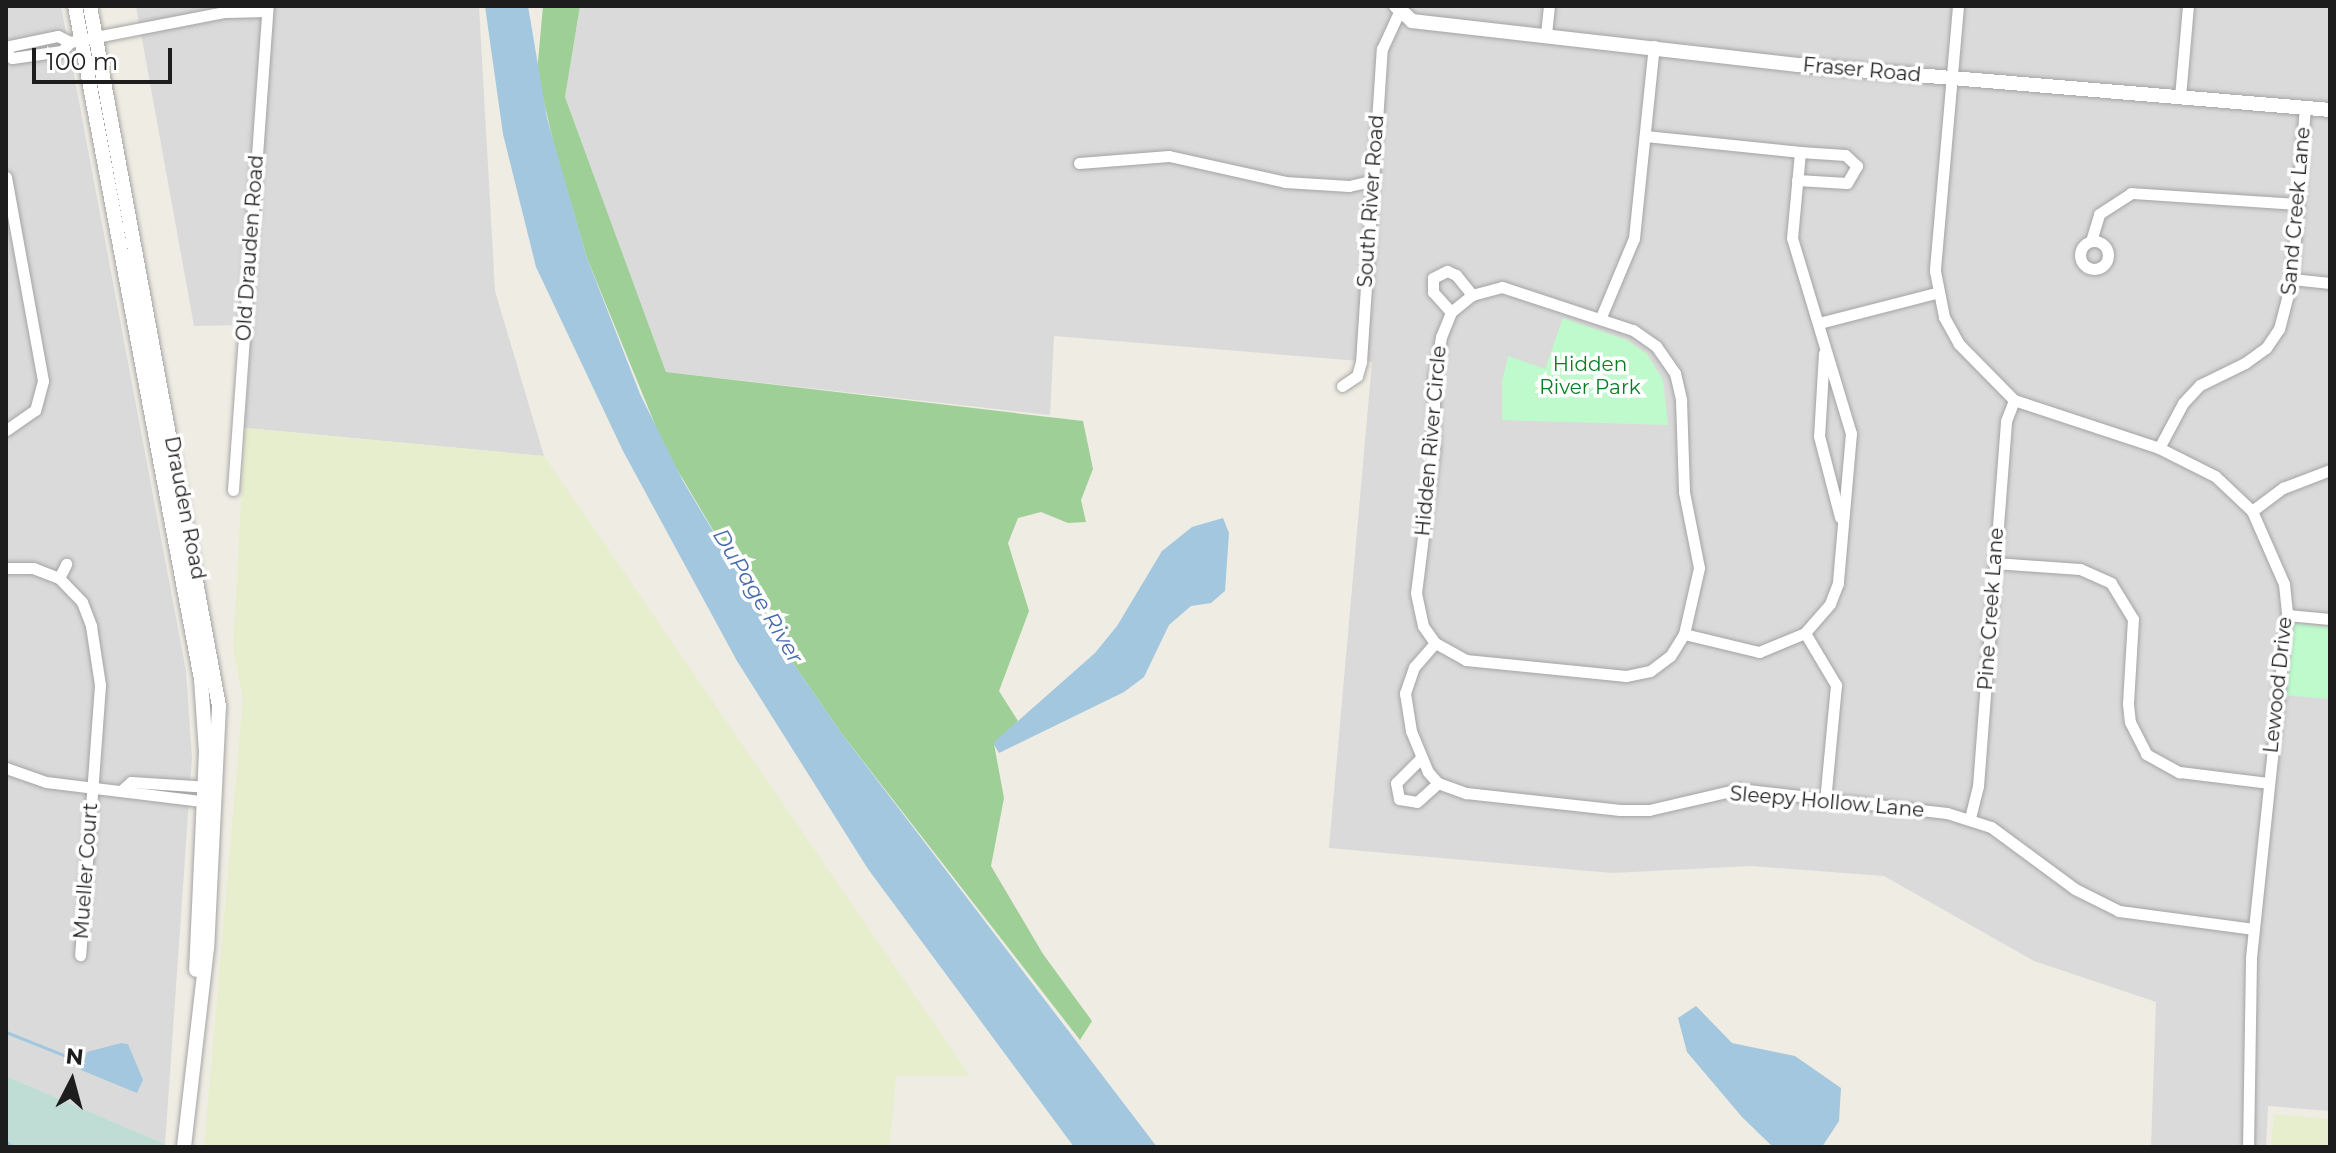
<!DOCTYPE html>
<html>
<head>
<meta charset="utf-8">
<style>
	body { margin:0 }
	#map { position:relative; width:2336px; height:1153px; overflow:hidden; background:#efece3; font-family:Montserrat,sans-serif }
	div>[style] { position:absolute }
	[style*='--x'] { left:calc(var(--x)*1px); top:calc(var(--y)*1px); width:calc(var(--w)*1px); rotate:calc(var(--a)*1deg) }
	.residential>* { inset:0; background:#dbdada }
	.farmland>* { inset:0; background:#e7eecd }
	.forest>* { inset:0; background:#9ecf96 }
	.wetland>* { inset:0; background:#bfddd4 }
	.park>* { inset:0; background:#befacc }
	.water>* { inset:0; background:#a2c7de }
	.stream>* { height:3px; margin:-1.5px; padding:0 1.5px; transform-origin:1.5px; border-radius:1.5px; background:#a2c7de }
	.roads { filter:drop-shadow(0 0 2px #a4a4a4) drop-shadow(0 0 2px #a4a4a4) }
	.minor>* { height:11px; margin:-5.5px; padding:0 5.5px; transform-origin:5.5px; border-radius:5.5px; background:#fff }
	.minor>.ring { margin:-5.5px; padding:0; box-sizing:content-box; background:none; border:11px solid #fff; border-radius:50% }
	.tertiary>* { height:14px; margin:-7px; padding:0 7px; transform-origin:7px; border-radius:7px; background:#fff }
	span { translate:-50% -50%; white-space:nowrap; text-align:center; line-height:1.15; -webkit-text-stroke:7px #fff; paint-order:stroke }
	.street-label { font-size:20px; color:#1d1d1d }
	.park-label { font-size:20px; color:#097e24 }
	.water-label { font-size:22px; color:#476baf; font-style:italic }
	.frame { position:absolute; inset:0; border:8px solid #1d1d1d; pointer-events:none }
	.north { position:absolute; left:32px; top:1041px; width:80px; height:80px; -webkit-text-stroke:6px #fff; paint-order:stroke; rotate:6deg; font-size:22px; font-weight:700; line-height:32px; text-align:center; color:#1d1d1d }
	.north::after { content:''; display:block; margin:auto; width:28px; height:36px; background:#1d1d1d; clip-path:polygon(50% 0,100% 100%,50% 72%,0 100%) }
	.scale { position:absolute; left:32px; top:48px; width:140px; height:36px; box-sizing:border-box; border:4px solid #1d1d1d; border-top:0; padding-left:10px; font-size:24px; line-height:28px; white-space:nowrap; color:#1d1d1d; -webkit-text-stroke:6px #fff; paint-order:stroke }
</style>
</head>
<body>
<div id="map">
	<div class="residential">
		<div style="clip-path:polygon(6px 6px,61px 6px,186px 671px,192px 758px,165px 1144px,6px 1076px)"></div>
		<div style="clip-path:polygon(136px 6px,264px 6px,240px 325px,194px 326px)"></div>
		<div style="clip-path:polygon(272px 6px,479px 6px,495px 291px,544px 456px,245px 428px)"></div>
		<div style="clip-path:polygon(580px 6px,2330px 6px,2330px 1111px,2268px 1106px,2266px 1147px,2151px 1147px,2156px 1002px,2034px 961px,1884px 876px,1751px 866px,1612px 873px,1329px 848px,1372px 362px,1054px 336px,1050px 415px,666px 372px,565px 97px)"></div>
	</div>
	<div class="farmland">
		<div style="clip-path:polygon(245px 428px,544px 456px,970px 1076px,896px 1076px,890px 1147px,204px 1147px,243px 698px,233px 650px)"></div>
		<div style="clip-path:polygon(2274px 1114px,2330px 1119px,2330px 1147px,2271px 1147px)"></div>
	</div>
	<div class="forest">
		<div style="clip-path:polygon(543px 6px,580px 6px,565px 97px,666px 372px,1083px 421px,1093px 469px,1081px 500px,1086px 522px,1068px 523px,1041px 512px,1018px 518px,1008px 543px,1029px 611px,999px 691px,1018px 721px,994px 744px,1004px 798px,991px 866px,1043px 954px,1092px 1021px,1080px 1040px,842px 734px,786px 653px,665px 449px,587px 258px,555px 149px,537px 72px)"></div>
	</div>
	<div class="wetland">
		<div style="clip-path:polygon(6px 1076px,165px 1144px,165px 1147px,6px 1147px)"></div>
	</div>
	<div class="park">
		<div style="clip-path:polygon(1563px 318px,1627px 340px,1647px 354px,1663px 380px,1668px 425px,1502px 420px,1502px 382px,1508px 356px,1545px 369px)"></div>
		<div style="clip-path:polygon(2293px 623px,2330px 627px,2330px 699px,2284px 695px)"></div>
	</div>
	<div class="water">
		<div style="clip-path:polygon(485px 6px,528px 6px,547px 118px,587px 258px,640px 394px,683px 481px,786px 653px,842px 734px,1157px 1147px,1074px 1147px,868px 869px,737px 661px,623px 451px,536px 267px,503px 134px)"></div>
		<div style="clip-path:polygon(1223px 518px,1229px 533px,1225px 591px,1211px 603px,1191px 606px,1169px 625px,1144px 677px,1124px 692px,999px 753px,993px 743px,1095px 653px,1117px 626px,1162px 551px,1192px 527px)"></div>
		<div style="clip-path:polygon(1696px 1006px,1732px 1043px,1795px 1056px,1841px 1088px,1839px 1121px,1822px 1147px,1773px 1147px,1742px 1117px,1687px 1052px,1678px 1018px)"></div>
		<div style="clip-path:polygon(121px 1043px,128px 1044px,143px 1080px,137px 1093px,81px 1070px,87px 1052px)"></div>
	</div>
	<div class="stream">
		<div style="--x:6;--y:1032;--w:81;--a:21.8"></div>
		<div style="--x:6;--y:1141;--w:8;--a:45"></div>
		<div style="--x:35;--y:1147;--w:10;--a:0"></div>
	</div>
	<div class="roads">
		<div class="minor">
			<div style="--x:1958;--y:6;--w:266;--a:95"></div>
			<div style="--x:1935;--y:271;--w:47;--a:78.9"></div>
			<div style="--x:1944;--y:317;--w:31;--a:61"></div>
			<div style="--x:1959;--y:344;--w:78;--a:45.5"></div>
			<div style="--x:2014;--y:400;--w:153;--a:18.3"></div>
			<div style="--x:2159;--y:448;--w:63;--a:26.6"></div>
			<div style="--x:2215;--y:476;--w:51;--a:43.4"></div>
			<div style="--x:2252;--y:511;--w:80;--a:66.3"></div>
			<div style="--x:2284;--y:584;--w:31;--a:84"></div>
			<div style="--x:2287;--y:615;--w:346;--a:96"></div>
			<div style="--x:2251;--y:959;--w:188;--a:90.9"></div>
			<div style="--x:1546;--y:34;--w:28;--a:-84"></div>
			<div style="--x:6;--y:53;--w:8;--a:-60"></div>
			<div style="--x:10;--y:46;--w:49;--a:-11.8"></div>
			<div style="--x:58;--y:36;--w:13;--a:27"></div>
			<div style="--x:6;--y:54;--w:7;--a:34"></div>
			<div style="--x:12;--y:58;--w:50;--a:-8"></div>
			<div style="--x:62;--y:51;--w:12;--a:-48"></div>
			<div style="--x:70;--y:42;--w:158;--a:-11"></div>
			<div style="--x:225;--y:12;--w:42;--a:-1.4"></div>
			<div style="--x:2180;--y:97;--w:91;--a:-85"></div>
			<div style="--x:1646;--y:136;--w:155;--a:5.9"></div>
			<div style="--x:1800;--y:152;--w:86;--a:95.3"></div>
			<div style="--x:1792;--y:238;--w:204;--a:73.2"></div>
			<div style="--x:1851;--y:433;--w:151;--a:95"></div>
			<div style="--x:1838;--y:583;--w:22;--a:111"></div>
			<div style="--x:1830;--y:604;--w:38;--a:131"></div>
			<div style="--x:1805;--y:633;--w:50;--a:157.6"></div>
			<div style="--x:1759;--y:652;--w:77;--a:-166.5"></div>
			<div style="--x:1079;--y:163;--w:90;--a:-4.4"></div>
			<div style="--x:1169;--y:156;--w:119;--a:12.6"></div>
			<div style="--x:1285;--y:182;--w:64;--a:3.6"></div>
			<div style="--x:1349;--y:186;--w:23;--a:-13"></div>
			<div style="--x:6;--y:177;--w:207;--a:79.7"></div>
			<div style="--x:43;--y:381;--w:30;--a:105"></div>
			<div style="--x:35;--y:410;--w:35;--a:145"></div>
			<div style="--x:1797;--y:180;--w:50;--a:3.4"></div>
			<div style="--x:1847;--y:183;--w:20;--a:-60"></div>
			<div style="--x:1857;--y:166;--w:16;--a:-137"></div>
			<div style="--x:1845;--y:155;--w:45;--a:-176.2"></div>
			<div class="ring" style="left:2080px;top:241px;width:17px;height:17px"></div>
			<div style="--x:2091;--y:241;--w:28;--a:-73"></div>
			<div style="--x:2099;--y:214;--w:38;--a:-33"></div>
			<div style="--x:2131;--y:193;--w:165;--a:3.8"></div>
			<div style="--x:2292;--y:279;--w:38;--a:6"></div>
			<div style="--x:1502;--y:287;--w:138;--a:18.2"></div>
			<div style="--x:1633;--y:330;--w:28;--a:35"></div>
			<div style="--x:1656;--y:346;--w:33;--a:55"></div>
			<div style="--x:1675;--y:373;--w:28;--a:77"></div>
			<div style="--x:1681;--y:400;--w:92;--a:88.1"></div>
			<div style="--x:1684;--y:492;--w:77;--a:78.8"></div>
			<div style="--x:1699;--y:568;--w:68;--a:102.8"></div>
			<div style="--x:1684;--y:634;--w:26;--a:122"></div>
			<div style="--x:1670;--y:656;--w:25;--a:143"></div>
			<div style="--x:1650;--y:671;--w:25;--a:168"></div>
			<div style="--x:1626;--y:676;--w:161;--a:-174.3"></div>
			<div style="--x:1466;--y:660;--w:35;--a:-151"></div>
			<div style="--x:1435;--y:643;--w:21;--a:-125"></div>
			<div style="--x:1423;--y:626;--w:34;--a:-102"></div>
			<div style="--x:1416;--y:593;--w:145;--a:-82.9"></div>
			<div style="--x:1434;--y:449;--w:71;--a:-90"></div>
			<div style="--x:1434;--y:378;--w:42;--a:-80.3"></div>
			<div style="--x:1441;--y:337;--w:27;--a:-68"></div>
			<div style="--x:1451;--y:312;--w:27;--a:-39"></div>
			<div style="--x:1472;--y:295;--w:31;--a:-15"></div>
			<div style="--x:1451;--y:312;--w:27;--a:-132"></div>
			<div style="--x:1433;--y:292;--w:14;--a:-90"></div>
			<div style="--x:1433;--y:278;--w:16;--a:-27"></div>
			<div style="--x:1447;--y:271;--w:10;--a:24"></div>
			<div style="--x:1456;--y:275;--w:26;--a:51"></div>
			<div style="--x:1601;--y:317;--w:86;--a:-67.3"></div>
			<div style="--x:1634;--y:238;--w:193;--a:-84.1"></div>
			<div style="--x:1819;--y:323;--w:121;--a:-14.4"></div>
			<div style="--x:1824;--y:353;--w:83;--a:93.4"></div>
			<div style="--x:1819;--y:436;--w:84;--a:75.5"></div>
			<div style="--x:1342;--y:386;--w:18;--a:-34"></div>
			<div style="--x:1357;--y:376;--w:15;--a:-74"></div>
			<div style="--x:1361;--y:362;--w:314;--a:-86.2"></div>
			<div style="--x:1382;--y:49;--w:41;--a:-65.3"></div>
			<div style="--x:2159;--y:448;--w:51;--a:-61.9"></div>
			<div style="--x:2183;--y:403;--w:25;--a:-47"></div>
			<div style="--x:2200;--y:385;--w:50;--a:-26.1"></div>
			<div style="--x:2245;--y:363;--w:26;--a:-36"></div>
			<div style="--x:2266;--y:348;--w:23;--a:-56"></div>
			<div style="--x:2279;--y:329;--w:52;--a:-75.4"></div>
			<div style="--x:2292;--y:279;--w:171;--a:-85.7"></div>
			<div style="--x:233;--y:490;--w:485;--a:-85.9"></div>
			<div style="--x:2252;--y:511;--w:39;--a:-37"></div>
			<div style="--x:2283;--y:488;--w:50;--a:-21"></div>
			<div style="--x:1994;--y:563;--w:86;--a:4"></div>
			<div style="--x:2080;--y:569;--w:34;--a:24"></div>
			<div style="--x:2111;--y:583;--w:42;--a:58.6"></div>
			<div style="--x:2133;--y:619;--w:85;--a:93.4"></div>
			<div style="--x:2128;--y:704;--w:18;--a:84"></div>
			<div style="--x:2130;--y:722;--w:36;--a:63"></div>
			<div style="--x:2146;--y:754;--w:38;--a:29"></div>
			<div style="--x:2179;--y:772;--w:90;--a:7"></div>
			<div style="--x:6;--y:568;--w:27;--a:0"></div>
			<div style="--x:33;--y:568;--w:28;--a:21"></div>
			<div style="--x:59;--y:578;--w:33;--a:46"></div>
			<div style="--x:82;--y:602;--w:26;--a:69"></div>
			<div style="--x:91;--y:626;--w:60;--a:81.3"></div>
			<div style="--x:100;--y:685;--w:271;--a:94.2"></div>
			<div style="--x:59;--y:578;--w:16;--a:-63"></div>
			<div style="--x:2287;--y:615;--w:43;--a:5.3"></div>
			<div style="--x:1805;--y:633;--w:61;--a:59.2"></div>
			<div style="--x:1836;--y:685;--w:117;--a:95.4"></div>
			<div style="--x:1435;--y:643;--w:32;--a:131"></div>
			<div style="--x:1414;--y:667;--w:28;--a:109"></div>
			<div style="--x:1405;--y:693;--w:38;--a:81"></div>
			<div style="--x:1411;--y:731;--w:44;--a:67.5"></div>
			<div style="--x:1428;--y:772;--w:15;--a:48"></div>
			<div style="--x:1438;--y:783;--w:30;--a:20"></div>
			<div style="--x:1466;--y:793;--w:155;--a:6.3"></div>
			<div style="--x:1620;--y:810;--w:29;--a:0"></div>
			<div style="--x:1649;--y:810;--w:92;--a:-13.1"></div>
			<div style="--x:1739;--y:789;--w:209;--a:6.6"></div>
			<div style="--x:1947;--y:813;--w:46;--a:17.7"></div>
			<div style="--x:1991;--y:827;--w:104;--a:36.4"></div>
			<div style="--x:2075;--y:889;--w:49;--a:26.6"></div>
			<div style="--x:2119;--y:911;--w:136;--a:7.6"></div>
			<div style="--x:1421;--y:758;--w:35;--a:135"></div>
			<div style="--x:1396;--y:783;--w:16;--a:79"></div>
			<div style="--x:1399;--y:799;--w:18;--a:9"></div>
			<div style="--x:1417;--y:802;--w:28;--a:-42"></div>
			<div style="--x:6;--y:768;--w:42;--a:19.3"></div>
			<div style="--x:46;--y:782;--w:163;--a:7"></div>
			<div style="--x:122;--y:790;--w:12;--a:-42"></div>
			<div style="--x:131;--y:782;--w:79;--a:3.6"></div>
			<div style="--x:1970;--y:818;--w:33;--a:-76"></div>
			<div style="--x:1978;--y:786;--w:366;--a:-85.6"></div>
			<div style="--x:2006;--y:421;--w:22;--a:-69"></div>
		</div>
		<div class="tertiary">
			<div style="--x:75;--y:6;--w:685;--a:79.4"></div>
			<div style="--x:201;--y:679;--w:73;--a:86.1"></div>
			<div style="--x:206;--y:752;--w:218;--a:92.6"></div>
			<div style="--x:90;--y:6;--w:712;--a:79.56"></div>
			<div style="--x:219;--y:706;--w:242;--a:92.8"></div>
			<div style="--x:207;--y:948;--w:200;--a:96.6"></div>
			<div style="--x:1396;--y:6;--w:22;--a:43"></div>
			<div style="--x:1412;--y:21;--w:388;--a:6.5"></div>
			<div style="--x:1798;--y:65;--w:534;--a:4.83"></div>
		</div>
	</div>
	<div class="street-label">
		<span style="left:1862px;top:70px;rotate:5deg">Fraser Road</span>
		<span style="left:1371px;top:201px;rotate:-86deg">South River Road</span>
		<span style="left:2296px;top:211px;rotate:-85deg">Sand Creek Lane</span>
		<span style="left:250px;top:248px;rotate:-86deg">Old Drauden Road</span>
		<span style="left:1431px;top:441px;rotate:-85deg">Hidden River Circle</span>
		<span style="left:185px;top:508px;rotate:79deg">Drauden Road</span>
		<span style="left:1991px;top:609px;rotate:-86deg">Pine Creek Lane</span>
		<span style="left:2278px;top:685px;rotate:-84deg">Lewood Drive</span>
		<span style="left:1827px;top:802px;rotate:5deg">Sleepy Hollow Lane</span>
		<span style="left:86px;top:871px;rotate:-86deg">Mueller Court</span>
	</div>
	<div class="park-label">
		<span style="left:1590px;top:376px">Hidden<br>River Park</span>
	</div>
	<div class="water-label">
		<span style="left:758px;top:596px;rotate:59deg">DuPage River</span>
	</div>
	<div class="frame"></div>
	<div class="north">N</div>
	<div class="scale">100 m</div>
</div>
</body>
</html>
